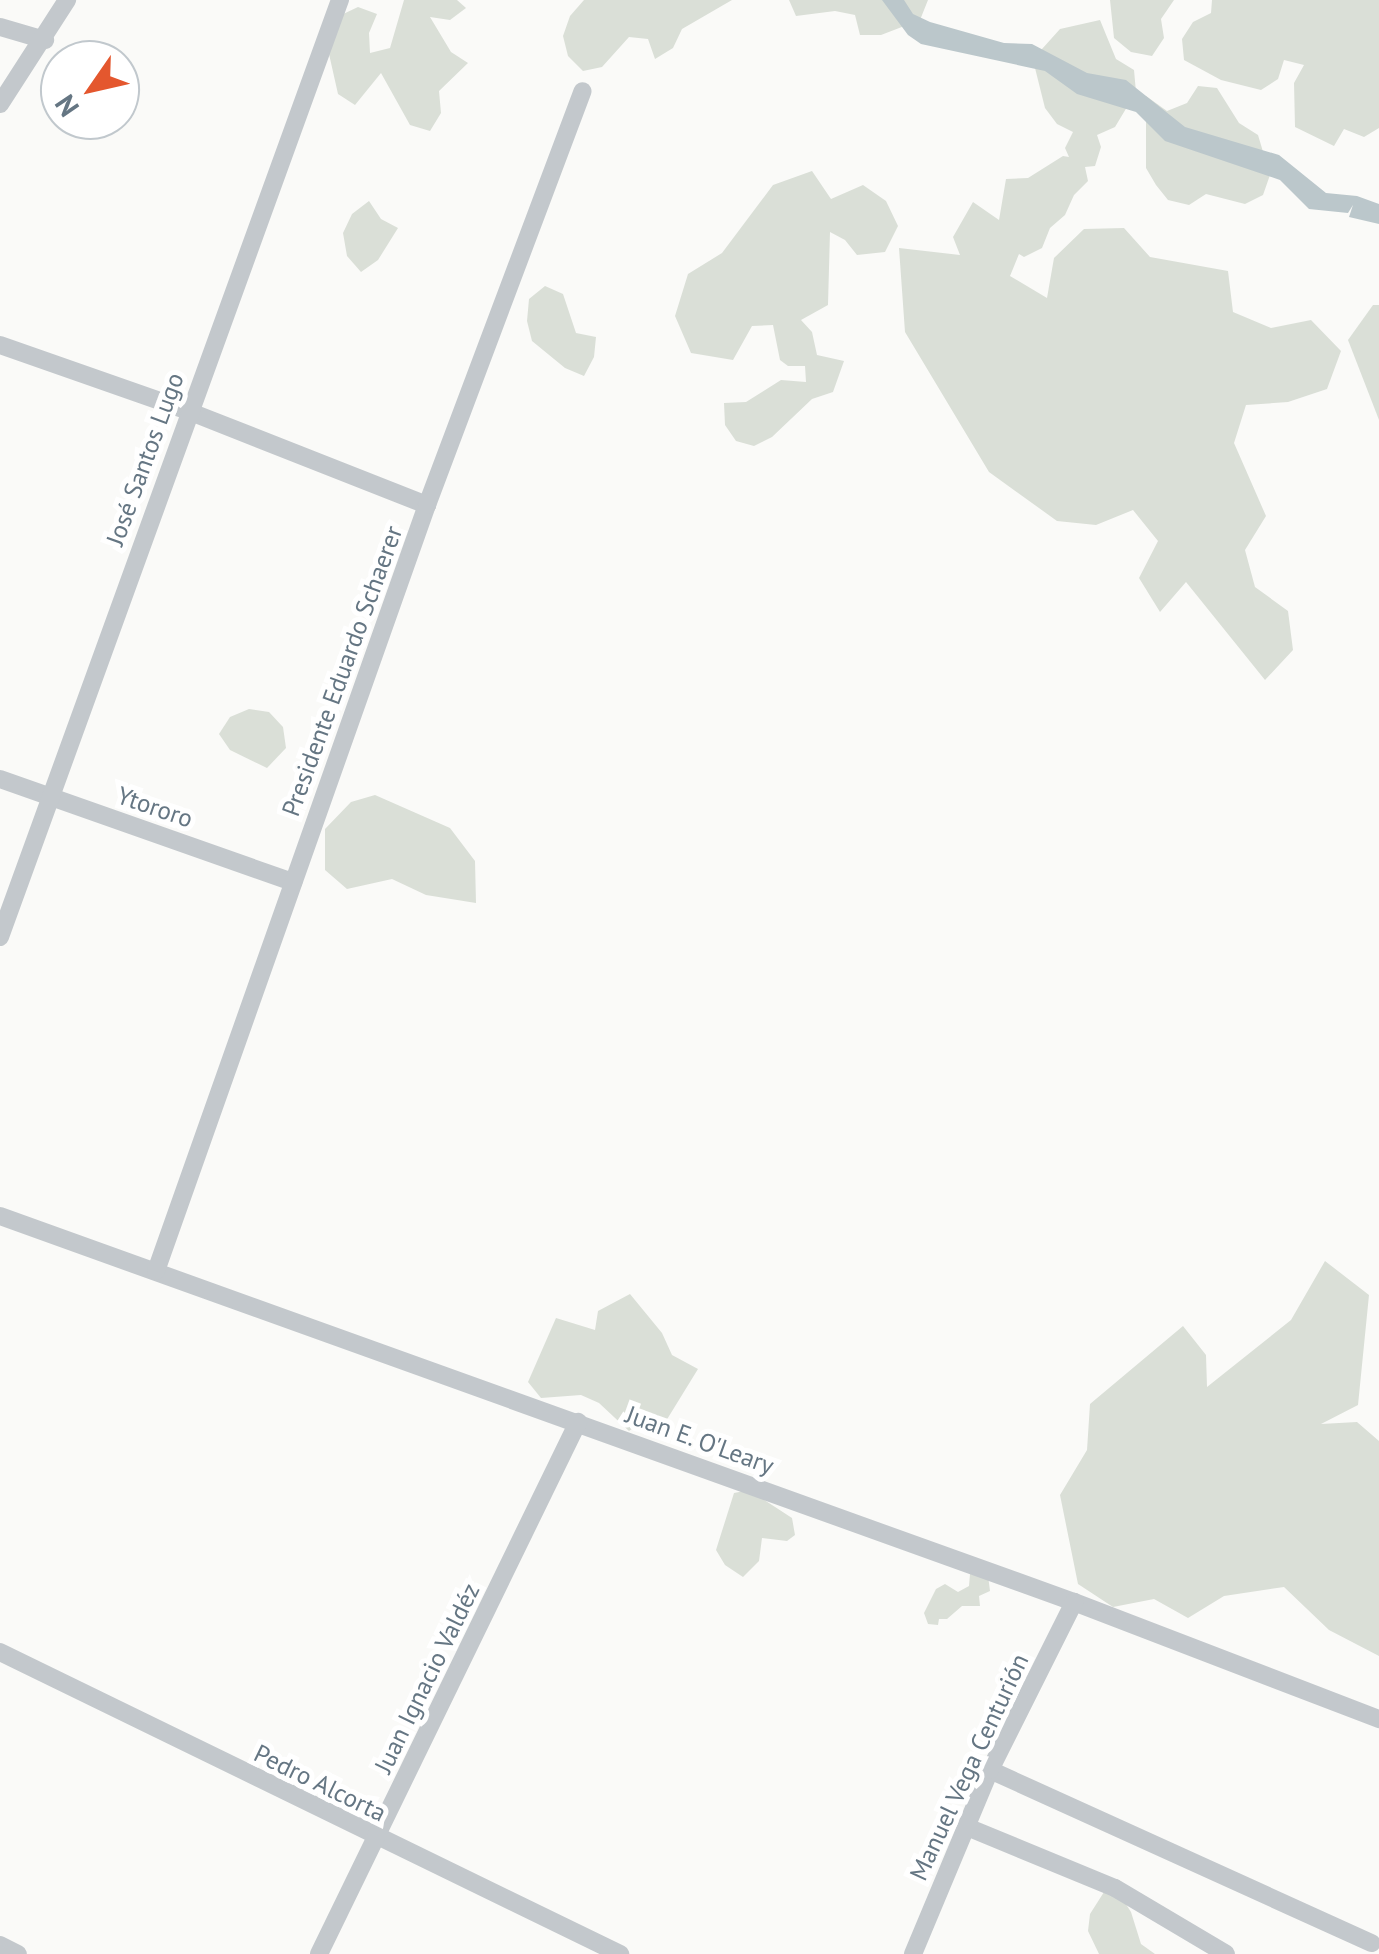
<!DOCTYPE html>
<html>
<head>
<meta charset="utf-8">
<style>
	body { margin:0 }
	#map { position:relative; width:1379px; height:1954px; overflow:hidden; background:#fafaf8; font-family:"PT Sans",sans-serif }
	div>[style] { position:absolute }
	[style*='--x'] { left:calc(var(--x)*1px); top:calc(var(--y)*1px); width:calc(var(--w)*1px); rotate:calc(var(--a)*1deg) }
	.green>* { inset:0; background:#dadfd7 }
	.water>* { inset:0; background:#bbc7cb }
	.minor>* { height:18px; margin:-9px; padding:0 9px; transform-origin:9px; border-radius:9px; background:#c3c8cc }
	span { translate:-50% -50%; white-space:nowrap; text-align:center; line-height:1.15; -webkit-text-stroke:10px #fff; paint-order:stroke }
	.street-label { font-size:25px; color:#657683 }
	.north { position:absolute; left:40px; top:40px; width:100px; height:100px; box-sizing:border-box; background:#fff; border:2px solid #c1c8cd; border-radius:50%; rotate:236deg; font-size:28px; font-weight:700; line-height:40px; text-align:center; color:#657683 }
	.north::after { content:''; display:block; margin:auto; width:35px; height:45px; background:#e4572e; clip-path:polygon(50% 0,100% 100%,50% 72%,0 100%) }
</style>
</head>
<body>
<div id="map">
	<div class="green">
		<div style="clip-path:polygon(404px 0,457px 0,466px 8px,450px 20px,430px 17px,451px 52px,468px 63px,439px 91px,441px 113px,430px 131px,410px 125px,381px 73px,355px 105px,338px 94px,329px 54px,339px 16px,358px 7px,377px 14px,369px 33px,370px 53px,390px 48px)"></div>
		<div style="clip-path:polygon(584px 0,732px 0,682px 29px,673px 48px,655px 59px,648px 39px,629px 37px,602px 67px,583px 71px,568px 56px,563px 36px,570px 16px)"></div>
		<div style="clip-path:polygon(789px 0,928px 0,920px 20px,881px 35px,860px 35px,855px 15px,835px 11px,796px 16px)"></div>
		<div style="clip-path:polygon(1110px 0,1174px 0,1161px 19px,1164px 38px,1152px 56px,1131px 52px,1114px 38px)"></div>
		<div style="clip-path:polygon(1212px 0,1379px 0,1379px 128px,1364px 137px,1344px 129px,1334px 146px,1295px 127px,1294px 83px,1304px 65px,1284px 60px,1278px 79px,1261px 90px,1221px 80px,1184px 60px,1182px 39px,1193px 22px,1211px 13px)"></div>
		<div style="clip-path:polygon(1100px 20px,1116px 59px,1134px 70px,1136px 92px,1115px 127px,1097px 135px,1101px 147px,1095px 166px,1085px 167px,1088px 181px,1074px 195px,1065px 215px,1050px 228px,1042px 248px,1024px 257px,1019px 254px,1010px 276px,1047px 298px,1054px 258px,1084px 229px,1124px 228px,1150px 257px,1228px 271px,1233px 312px,1271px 328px,1311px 320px,1341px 351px,1327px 389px,1288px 402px,1246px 405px,1234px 443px,1266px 516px,1245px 550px,1255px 587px,1288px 611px,1293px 650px,1265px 680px,1186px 582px,1160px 612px,1139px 578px,1158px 541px,1133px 510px,1096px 525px,1057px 521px,989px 472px,905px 332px,899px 248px,960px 255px,953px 237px,973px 202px,999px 220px,1006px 179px,1028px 178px,1063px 156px,1069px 157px,1065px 148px,1073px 132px,1057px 124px,1045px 108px,1035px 68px,1042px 49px,1060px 29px)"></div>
		<div style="clip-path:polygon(1198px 86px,1217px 88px,1239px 123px,1258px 135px,1270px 175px,1263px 195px,1245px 204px,1206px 194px,1189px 205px,1168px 200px,1156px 185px,1146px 168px,1146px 96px,1167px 111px,1187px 103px)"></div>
		<div style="clip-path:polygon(812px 171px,831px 199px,863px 185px,886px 201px,898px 226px,885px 252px,857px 255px,845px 240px,830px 232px,828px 305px,801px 320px,812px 332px,817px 355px,844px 361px,833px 392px,812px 399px,772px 437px,754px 446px,736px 441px,725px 425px,724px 403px,746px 402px,781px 380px,806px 382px,805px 366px,788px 366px,780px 360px,773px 325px,752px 326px,733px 360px,691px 353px,675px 316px,688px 274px,722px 253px,773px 185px)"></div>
		<div style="clip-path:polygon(369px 201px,381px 219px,398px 228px,378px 260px,361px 272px,347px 256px,343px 233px,352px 214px)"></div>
		<div style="clip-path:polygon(545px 286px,563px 294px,576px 333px,596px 337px,594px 357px,584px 376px,565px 368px,532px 341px,527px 321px,529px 299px)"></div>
		<div style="clip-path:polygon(1373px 305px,1379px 305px,1379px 420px,1348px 340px)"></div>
		<div style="clip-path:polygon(249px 709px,269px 712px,283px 727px,286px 748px,267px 768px,230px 750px,219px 734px,230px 717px)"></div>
		<div style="clip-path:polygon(375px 795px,450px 828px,475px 861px,476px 903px,426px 895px,392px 879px,347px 889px,325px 870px,325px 829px,351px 802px)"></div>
		<div style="clip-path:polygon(1325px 1261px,1369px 1295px,1358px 1405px,1321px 1424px,1357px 1422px,1379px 1441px,1379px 1656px,1329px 1630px,1284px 1587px,1224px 1596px,1188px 1618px,1154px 1599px,1113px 1607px,1078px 1584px,1060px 1495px,1087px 1450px,1090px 1404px,1183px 1326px,1206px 1355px,1207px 1387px,1291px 1320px)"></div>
		<div style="clip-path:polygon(630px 1294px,662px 1333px,672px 1355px,698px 1369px,666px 1421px,646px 1419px,629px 1431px,599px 1403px,581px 1395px,541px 1398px,528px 1382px,556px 1318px,595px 1330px,598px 1311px)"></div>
		<div style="clip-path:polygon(749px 1490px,792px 1518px,795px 1535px,787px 1541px,762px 1538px,759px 1561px,743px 1577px,725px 1565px,716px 1550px,734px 1493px)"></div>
		<div style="clip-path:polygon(970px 1574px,988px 1575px,990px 1591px,979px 1596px,980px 1606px,962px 1606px,947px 1619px,939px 1619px,938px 1625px,928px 1624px,924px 1613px,936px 1589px,945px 1584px,958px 1592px,969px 1586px)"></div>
		<div style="clip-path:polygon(1104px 1892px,1122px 1898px,1131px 1912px,1141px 1944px,1155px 1954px,1099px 1954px,1088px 1931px,1090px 1914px)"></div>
	</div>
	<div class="water">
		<div style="clip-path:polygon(882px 0,904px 0,913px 14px,930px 22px,1004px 43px,1032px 44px,1087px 73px,1126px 80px,1185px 127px,1279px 155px,1326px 193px,1357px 196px,1379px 204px,1379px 224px,1349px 217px,1353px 205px,1348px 213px,1309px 209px,1280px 180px,1165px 141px,1136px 112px,1077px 94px,1045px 71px,921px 44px,908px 35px)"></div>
	</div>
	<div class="minor">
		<div style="--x:0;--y:27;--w:47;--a:16.1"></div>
		<div style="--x:0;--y:104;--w:124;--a:-57.2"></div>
		<div style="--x:0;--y:345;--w:199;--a:19.3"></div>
		<div style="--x:188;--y:411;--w:257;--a:21.5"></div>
		<div style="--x:0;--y:779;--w:311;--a:19.4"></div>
		<div style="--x:0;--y:937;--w:997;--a:-70.06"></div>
		<div style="--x:0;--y:1216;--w:1141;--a:19.77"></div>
		<div style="--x:1074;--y:1602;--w:327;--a:21"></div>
		<div style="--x:156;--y:1271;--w:813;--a:-70.52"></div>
		<div style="--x:427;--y:505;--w:442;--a:-69.4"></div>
		<div style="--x:0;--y:1652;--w:690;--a:25.97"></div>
		<div style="--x:990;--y:1770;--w:419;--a:24.4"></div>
		<div style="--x:967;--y:1827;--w:160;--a:22.4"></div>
		<div style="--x:1115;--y:1888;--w:129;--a:30.7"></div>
		<div style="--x:0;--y:1945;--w:20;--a:27"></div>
		<div style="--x:319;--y:1954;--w:592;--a:-64.04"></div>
		<div style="--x:913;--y:1954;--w:199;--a:-67.3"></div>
		<div style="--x:990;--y:1770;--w:188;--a:-63.4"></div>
	</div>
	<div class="street-label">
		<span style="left:145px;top:459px;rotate:-70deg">José Santos Lugo</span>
		<span style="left:342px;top:671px;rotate:-70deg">Presidente Eduardo Schaerer</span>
		<span style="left:155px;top:807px;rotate:19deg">Ytororo</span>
		<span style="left:700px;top:1440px;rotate:20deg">Juan E. O'Leary</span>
		<span style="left:427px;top:1678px;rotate:-64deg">Juan Ignacio Valdéz</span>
		<span style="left:969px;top:1767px;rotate:-65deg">Manuel Vega Centurión</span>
		<span style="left:320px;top:1783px;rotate:26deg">Pedro Alcorta</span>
	</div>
	<div class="north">N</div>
</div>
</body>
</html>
